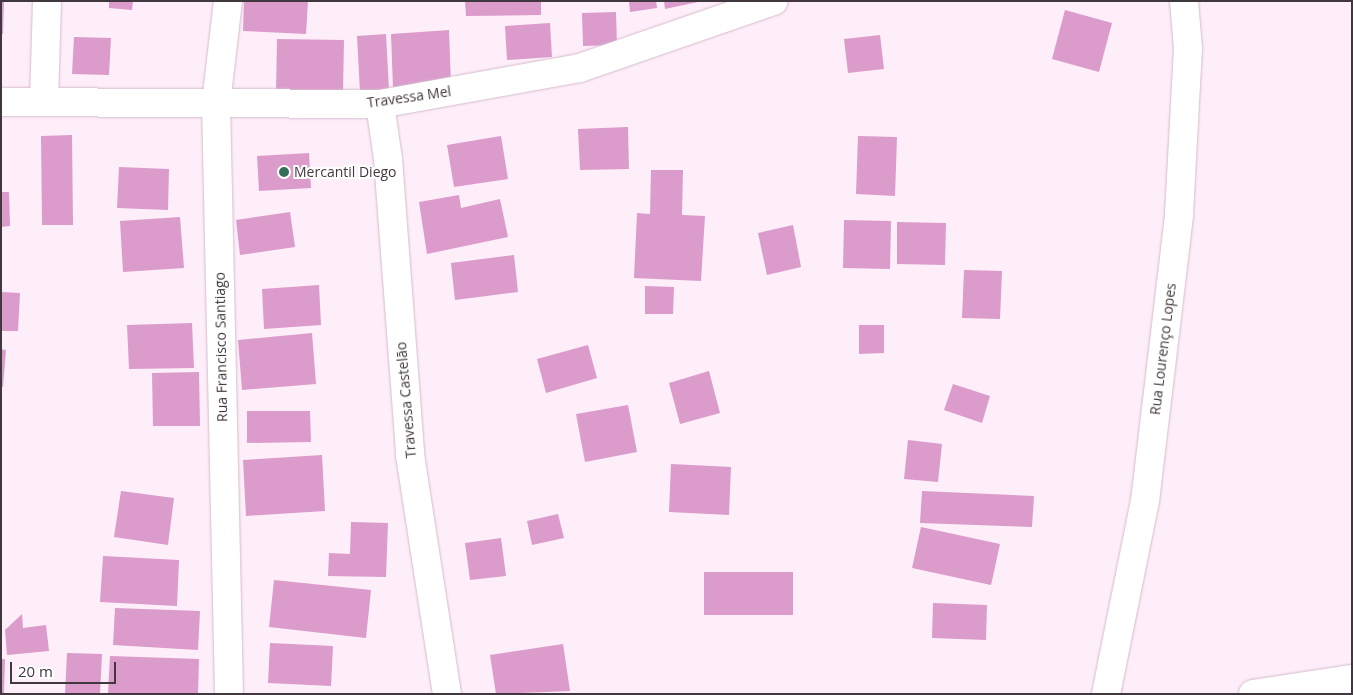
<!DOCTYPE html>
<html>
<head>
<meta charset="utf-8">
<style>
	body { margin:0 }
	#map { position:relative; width:1353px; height:695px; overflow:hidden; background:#feeef9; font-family:"Open Sans",sans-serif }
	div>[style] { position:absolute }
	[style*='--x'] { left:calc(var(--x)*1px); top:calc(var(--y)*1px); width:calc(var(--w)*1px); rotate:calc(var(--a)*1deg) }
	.building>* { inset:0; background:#db9bcb }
	.roads { filter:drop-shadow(0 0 1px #d4bbcd) drop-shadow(0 0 1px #d4bbcd) }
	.minor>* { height:28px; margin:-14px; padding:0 14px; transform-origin:14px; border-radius:14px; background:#fff }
	.dots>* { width:14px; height:14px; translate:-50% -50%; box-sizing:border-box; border:2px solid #fff; border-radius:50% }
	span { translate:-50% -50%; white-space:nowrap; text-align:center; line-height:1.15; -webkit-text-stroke:4px #fff; paint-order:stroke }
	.street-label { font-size:14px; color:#41373e }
	.poi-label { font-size:14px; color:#41373e }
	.left { translate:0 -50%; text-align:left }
	.frame { position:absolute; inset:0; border:2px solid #41373e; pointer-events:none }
	.scale { position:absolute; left:10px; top:662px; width:106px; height:22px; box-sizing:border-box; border:2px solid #41373e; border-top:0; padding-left:6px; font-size:15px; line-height:18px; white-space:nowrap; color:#41373e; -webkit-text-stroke:4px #fff; paint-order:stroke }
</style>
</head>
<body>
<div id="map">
	<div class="building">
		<div style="clip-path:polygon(1px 1px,4px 1px,3px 34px,1px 34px)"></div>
		<div style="clip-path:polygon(109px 1px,133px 1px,132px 10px,109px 8px)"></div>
		<div style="clip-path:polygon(244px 1px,308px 1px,306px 34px,243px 31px)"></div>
		<div style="clip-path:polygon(465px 1px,541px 1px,541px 15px,466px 16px)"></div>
		<div style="clip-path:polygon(629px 1px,656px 1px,657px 8px,630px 12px)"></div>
		<div style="clip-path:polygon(664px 1px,698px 1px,698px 2px,665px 9px)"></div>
		<div style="clip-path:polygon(1065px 10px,1112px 23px,1099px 72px,1052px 59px)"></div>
		<div style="clip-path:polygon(616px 12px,617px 45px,583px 46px,582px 13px)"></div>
		<div style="clip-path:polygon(550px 23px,552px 57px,507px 60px,505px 26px)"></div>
		<div style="clip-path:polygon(449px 30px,451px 85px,393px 88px,391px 34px)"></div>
		<div style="clip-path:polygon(386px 34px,389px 90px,360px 92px,357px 36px)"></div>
		<div style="clip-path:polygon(880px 35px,884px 69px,848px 73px,844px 39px)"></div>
		<div style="clip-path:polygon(74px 37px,111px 38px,109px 75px,72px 74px)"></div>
		<div style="clip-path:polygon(277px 39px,344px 40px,343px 93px,276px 92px)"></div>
		<div style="clip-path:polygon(628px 127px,629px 169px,580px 170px,578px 129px)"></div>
		<div style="clip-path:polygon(72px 135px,73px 225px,42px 225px,41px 136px)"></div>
		<div style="clip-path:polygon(501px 136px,508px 179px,454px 187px,447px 145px)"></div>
		<div style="clip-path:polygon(858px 136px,897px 137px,895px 196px,856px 194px)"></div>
		<div style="clip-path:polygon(309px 153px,311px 188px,259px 191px,257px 156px)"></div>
		<div style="clip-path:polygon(119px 167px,169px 169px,168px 210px,117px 208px)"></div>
		<div style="clip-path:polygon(651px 170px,683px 170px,682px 215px,705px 216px,701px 281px,634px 278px,637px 213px,650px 214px)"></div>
		<div style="clip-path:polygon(1px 192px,9px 192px,10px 226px,1px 227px)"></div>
		<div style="clip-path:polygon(459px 195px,461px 208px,500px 199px,508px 237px,427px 254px,419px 202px)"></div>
		<div style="clip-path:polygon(290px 212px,295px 247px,240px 255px,236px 220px)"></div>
		<div style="clip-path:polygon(180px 217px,184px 268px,123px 272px,120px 221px)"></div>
		<div style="clip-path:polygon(844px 220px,891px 221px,890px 269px,843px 268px)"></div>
		<div style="clip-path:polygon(897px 222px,946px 223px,945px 265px,897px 264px)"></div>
		<div style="clip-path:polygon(793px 225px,801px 267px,767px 275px,758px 233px)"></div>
		<div style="clip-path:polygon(514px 255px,518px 292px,455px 300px,451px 263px)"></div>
		<div style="clip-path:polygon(964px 270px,1002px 271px,1000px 319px,962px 318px)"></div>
		<div style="clip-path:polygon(319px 285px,321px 325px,264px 329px,262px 289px)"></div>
		<div style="clip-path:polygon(645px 286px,674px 287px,673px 314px,645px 314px)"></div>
		<div style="clip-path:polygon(1px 292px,20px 293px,18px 331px,1px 331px)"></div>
		<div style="clip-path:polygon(192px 323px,194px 368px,129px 369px,127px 325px)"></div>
		<div style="clip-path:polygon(859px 325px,884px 325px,884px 353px,859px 354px)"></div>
		<div style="clip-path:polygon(312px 333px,316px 384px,242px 390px,238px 340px)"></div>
		<div style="clip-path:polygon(588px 345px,597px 378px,546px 393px,537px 359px)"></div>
		<div style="clip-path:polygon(1px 349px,6px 350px,3px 387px,1px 387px)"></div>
		<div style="clip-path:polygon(709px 371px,720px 413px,680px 424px,669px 383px)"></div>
		<div style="clip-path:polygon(199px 372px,200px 426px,153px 426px,152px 373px)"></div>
		<div style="clip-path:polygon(953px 384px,990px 396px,982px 423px,944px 410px)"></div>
		<div style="clip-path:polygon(628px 405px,637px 452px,585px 462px,576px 414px)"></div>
		<div style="clip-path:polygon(247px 411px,310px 411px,311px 442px,247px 443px)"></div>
		<div style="clip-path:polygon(908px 440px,942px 444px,938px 482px,904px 479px)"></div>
		<div style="clip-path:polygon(322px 455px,325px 511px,246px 516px,243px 460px)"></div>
		<div style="clip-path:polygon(671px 464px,731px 467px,729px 515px,669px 512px)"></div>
		<div style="clip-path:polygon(121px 491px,174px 498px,168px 545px,114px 537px)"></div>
		<div style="clip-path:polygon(922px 491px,1034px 496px,1032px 527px,920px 523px)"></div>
		<div style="clip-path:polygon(558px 514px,564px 538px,532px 545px,527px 521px)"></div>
		<div style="clip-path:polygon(351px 522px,388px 523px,386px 577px,328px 576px,329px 553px,350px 554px)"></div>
		<div style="clip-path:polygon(921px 527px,1000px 544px,991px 585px,912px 568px)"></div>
		<div style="clip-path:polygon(501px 538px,506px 576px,470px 580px,465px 543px)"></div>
		<div style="clip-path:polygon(103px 556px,179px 560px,177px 606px,100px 602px)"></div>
		<div style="clip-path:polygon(704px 572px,793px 572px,793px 615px,704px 615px)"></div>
		<div style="clip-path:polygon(274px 580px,371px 590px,366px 638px,269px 627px)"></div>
		<div style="clip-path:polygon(933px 603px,987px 605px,986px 640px,932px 638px)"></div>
		<div style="clip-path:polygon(115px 608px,200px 611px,198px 650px,113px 645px)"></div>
		<div style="clip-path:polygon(22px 614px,23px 628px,46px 625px,49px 651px,7px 655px,5px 630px)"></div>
		<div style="clip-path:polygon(270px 643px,333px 646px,331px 686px,268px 683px)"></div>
		<div style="clip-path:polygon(563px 644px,570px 691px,496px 694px,490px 655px)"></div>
		<div style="clip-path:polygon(67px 653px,102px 654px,100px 694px,65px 694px)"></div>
		<div style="clip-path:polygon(110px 656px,199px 659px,198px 694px,108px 694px)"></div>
		<div style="clip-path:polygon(1px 659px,5px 659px,4px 694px,1px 694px)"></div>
	</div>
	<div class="roads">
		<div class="minor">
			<div style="--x:228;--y:1;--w:103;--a:96.7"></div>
			<div style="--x:216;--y:103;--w:591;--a:88.74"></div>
			<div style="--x:1;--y:102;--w:379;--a:0.3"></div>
			<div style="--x:380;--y:104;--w:203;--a:-10.2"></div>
			<div style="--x:580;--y:68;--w:205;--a:-19.1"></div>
			<div style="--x:44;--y:102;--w:101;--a:-88.3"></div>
			<div style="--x:380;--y:104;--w:56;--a:81.7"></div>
			<div style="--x:388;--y:159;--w:297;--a:85.7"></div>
			<div style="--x:410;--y:455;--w:242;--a:81.2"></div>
			<div style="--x:1106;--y:694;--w:197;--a:-78.6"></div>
			<div style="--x:1145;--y:501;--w:289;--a:-83.2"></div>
			<div style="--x:1179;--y:214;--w:166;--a:-86.9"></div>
			<div style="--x:1188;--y:48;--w:47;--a:-94.9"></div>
			<div style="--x:1253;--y:694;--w:100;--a:-8.6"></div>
		</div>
	</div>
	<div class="dots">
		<div style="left:284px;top:172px;background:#346e58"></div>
	</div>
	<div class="street-label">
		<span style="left:409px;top:97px;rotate:-8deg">Travessa Mel</span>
		<span style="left:221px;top:347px;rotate:-91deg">Rua Francisco Santiago</span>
		<span style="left:1163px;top:349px;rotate:-83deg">Rua Lourenço Lopes</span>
		<span style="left:406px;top:400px;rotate:-95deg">Travessa Castelão</span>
	</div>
	<div class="poi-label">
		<span class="left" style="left:294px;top:172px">Mercantil Diego</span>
	</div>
	<div class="frame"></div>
	<div class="scale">20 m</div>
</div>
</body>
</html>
